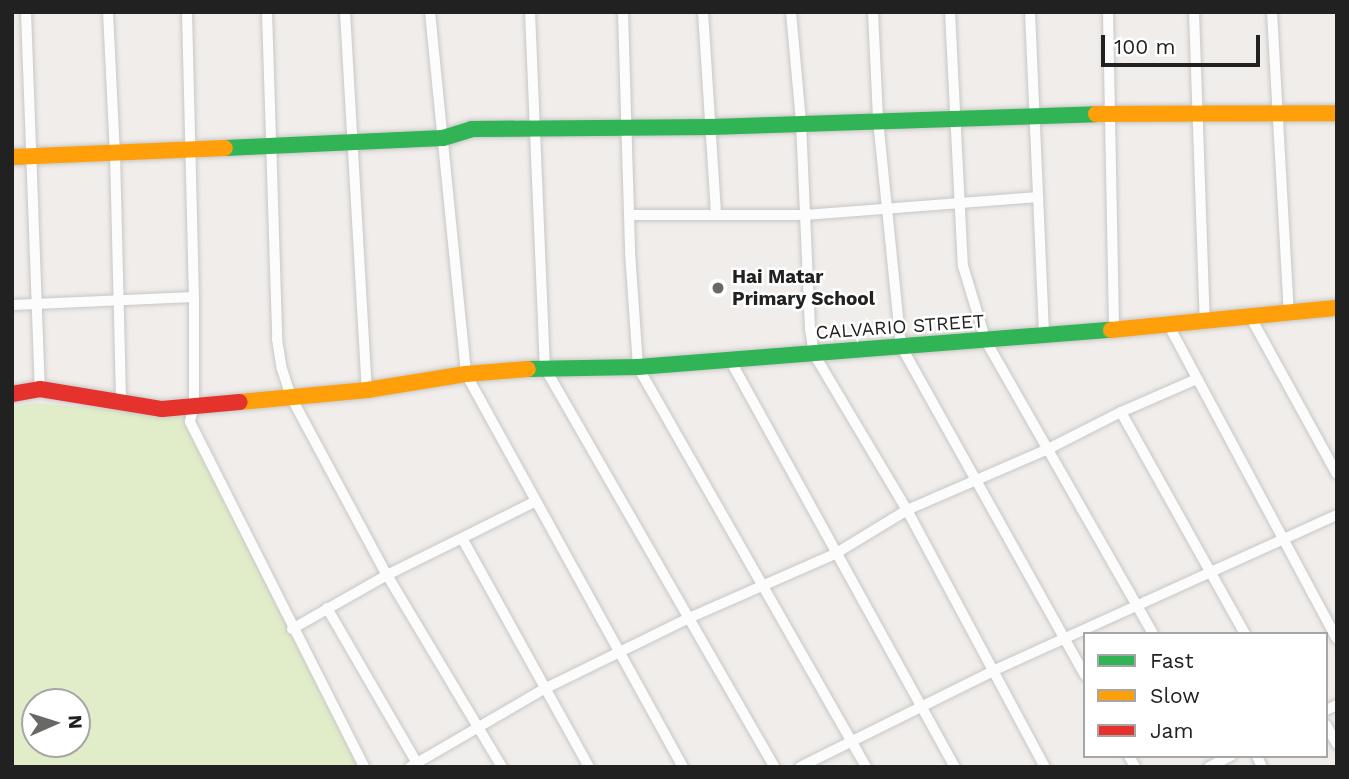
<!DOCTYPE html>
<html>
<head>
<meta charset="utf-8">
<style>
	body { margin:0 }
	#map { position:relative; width:1349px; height:779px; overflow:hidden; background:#f0edea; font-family:"Work Sans",sans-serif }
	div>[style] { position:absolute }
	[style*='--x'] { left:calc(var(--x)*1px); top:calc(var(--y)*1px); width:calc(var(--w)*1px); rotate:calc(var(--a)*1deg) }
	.grass>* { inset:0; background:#e0edc8 }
	.roads { filter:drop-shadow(0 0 2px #c8c7c6) drop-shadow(0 0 2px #c8c7c6) }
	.street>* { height:10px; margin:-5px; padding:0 5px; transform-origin:5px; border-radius:5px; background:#fdfcfc }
	.fast>* { height:16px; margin:-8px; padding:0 8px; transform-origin:8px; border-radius:8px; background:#30b455 }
	.slow>* { height:16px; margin:-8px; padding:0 8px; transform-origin:8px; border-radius:8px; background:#ff9f0a }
	.jam>* { height:16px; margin:-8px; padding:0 8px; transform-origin:8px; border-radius:8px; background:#e5322d }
	.dots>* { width:19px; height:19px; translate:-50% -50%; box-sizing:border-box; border:4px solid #fff; border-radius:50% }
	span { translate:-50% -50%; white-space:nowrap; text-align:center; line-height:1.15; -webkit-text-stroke:5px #fff; paint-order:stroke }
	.poi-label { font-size:19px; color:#212121; font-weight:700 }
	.left { translate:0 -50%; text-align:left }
	.street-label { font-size:19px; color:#212121 }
	.frame { position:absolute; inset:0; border:14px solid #212121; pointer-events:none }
	.legend { position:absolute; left:1083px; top:632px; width:245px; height:126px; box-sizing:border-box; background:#fff; border:2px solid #a6a6a6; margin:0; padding:9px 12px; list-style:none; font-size:21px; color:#212121 }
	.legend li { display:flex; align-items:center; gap:14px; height:35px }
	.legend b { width:35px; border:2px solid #a6a6a6 }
	.north { position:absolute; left:21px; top:688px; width:70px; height:70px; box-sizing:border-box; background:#fff; border:2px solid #a6a6a6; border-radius:50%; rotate:87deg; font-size:19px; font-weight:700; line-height:28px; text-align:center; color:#212121 }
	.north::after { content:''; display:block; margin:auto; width:24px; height:32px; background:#696867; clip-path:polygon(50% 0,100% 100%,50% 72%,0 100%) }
	.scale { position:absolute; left:1101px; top:35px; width:159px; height:32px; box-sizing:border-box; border:4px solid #212121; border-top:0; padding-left:9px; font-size:21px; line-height:24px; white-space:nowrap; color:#212121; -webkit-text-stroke:5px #fff; paint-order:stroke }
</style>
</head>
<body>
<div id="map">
	<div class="grass">
		<div style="clip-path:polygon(evenodd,33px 403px,185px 415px,364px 767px,12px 767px,12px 407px,33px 403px,35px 702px,77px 702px,77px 744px,35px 744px,35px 702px)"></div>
	</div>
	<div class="roads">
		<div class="street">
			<div style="--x:26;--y:12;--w:377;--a:87.9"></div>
			<div style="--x:108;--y:12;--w:141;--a:87.2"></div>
			<div style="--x:115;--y:153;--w:247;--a:88.6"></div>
			<div style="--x:187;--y:12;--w:285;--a:88.6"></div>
			<div style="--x:194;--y:297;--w:107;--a:90"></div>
			<div style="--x:194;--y:404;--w:18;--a:103"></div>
			<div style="--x:190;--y:422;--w:386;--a:63.2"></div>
			<div style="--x:267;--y:12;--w:327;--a:88.2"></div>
			<div style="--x:277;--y:339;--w:30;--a:81"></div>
			<div style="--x:282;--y:369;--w:29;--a:72"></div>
			<div style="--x:291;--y:397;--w:202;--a:61.7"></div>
			<div style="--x:387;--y:575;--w:224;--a:59.1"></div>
			<div style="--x:345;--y:12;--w:379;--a:86.7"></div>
			<div style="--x:430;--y:12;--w:364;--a:84.3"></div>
			<div style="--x:466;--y:374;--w:449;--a:61.1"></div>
			<div style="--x:530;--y:12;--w:356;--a:87.6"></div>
			<div style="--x:545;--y:368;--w:460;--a:60.1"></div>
			<div style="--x:623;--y:12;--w:240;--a:88.3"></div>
			<div style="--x:630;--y:252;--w:115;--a:86"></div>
			<div style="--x:638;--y:367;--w:460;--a:60.3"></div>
			<div style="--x:703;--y:12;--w:201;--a:86.3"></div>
			<div style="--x:791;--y:12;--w:110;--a:84.8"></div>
			<div style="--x:801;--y:122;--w:207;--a:87.5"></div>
			<div style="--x:810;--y:329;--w:25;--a:81"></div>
			<div style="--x:814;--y:354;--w:182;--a:59.2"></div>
			<div style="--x:907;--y:510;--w:292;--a:61.8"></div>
			<div style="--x:873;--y:12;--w:108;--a:87.3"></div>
			<div style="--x:878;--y:120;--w:227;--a:84.2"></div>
			<div style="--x:901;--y:346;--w:377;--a:60.8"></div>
			<div style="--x:950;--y:12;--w:254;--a:87.1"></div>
			<div style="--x:963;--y:266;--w:78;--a:73"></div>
			<div style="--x:986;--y:341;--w:337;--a:60.3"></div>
			<div style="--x:1030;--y:12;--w:325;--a:87.5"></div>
			<div style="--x:1108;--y:12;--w:317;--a:88.9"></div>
			<div style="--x:1194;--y:12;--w:310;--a:88"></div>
			<div style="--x:1272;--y:12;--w:300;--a:86.8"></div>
			<div style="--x:629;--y:215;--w:176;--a:0"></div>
			<div style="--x:805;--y:215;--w:234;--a:-4.4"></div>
			<div style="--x:12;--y:305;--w:182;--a:-2.5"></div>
			<div style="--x:1250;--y:316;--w:180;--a:61.2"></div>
			<div style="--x:1168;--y:324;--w:357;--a:61.8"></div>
			<div style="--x:729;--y:358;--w:467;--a:61.1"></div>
			<div style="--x:1121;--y:412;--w:254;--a:60.8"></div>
			<div style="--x:462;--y:538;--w:80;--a:-26.6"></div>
			<div style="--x:327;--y:608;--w:179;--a:59.9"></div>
			<div style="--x:292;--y:629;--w:109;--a:-29.6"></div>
			<div style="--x:387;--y:575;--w:84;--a:-26.3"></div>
			<div style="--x:462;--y:538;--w:262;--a:61"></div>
			<div style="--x:1326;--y:710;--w:12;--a:-24"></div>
			<div style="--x:1326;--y:725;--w:22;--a:60"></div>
			<div style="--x:1129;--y:756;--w:13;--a:61"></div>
			<div style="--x:1257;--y:756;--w:12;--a:66"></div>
			<div style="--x:410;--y:767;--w:155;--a:-30.2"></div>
			<div style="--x:544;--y:689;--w:161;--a:-26.1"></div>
			<div style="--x:689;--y:618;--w:159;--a:-23.7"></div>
			<div style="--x:835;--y:554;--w:84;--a:-31.4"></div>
			<div style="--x:907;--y:510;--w:154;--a:-23.4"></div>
			<div style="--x:1048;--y:449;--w:82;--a:-26.9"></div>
			<div style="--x:1121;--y:412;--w:83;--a:-23.5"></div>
			<div style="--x:800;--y:767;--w:218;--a:-26.4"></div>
			<div style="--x:995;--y:670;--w:375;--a:-24.4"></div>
			<div style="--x:1209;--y:767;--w:25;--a:-27"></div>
		</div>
		<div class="fast">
			<div style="--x:225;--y:148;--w:218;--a:-2.6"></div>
			<div style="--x:443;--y:138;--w:30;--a:-17"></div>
			<div style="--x:472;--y:129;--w:239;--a:-0.5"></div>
			<div style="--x:711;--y:127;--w:385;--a:-1.9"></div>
			<div style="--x:528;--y:369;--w:110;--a:-1"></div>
			<div style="--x:638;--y:367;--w:474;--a:-4.5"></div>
		</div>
		<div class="slow">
			<div style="--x:1096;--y:114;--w:241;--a:-0.2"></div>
			<div style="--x:12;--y:157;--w:213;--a:-2.4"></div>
			<div style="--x:1111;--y:330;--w:227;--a:-5.6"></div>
			<div style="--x:240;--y:402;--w:128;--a:-5.4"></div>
			<div style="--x:367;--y:390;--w:100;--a:-9.2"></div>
			<div style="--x:466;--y:374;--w:62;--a:-4.6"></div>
		</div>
		<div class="jam">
			<div style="--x:12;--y:394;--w:28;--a:-10"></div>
			<div style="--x:40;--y:389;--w:124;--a:9.3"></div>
			<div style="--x:162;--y:409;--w:78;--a:-5.1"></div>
		</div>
	</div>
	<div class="dots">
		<div style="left:718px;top:288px;background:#696867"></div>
	</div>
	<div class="poi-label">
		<span class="left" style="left:732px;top:288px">Hai Matar<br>Primary School</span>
	</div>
	<div class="street-label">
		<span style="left:900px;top:327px;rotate:-4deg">CALVARIO STREET</span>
	</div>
	<div class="frame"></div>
	<ul class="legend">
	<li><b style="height:9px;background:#30b455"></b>Fast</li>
	<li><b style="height:9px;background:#ff9f0a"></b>Slow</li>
	<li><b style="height:9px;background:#e5322d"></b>Jam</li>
	</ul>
	<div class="north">N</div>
	<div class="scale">100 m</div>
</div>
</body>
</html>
